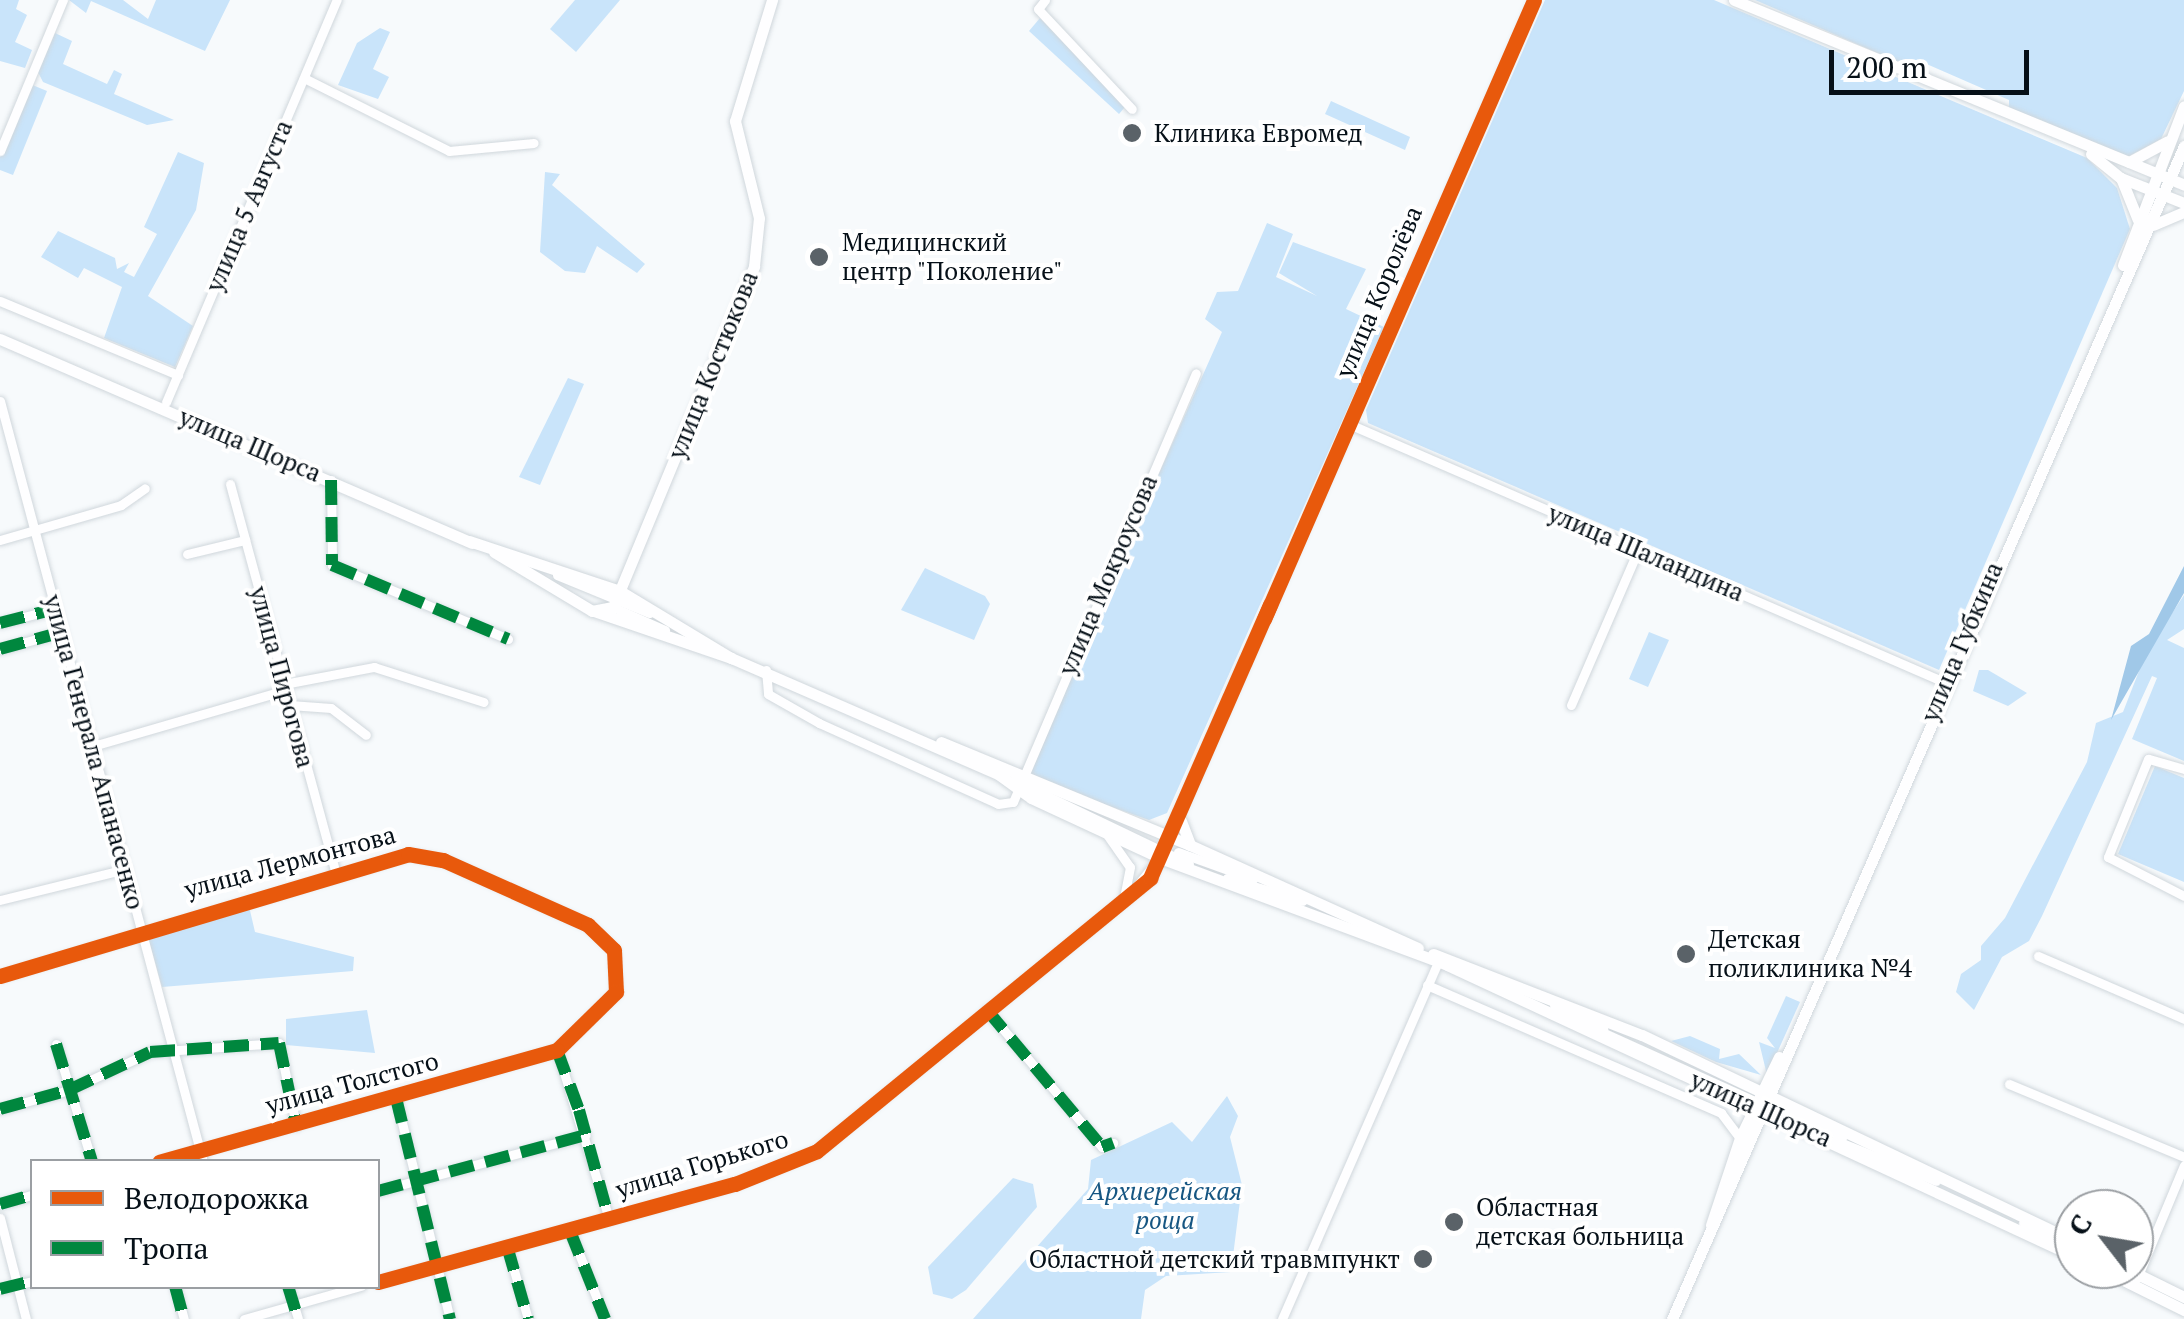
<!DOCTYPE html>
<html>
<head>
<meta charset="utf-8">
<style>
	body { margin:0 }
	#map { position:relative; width:2184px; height:1319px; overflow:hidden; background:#f7fafc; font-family:"PT Serif",serif }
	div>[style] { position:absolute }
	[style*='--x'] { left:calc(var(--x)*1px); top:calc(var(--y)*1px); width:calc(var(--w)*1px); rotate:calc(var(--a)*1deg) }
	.green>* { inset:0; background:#c9e4fa }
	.water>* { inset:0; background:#a0c8e8 }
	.roads { filter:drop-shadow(0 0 2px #d0d7dc) drop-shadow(0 0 2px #d0d7dc) }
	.minor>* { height:9px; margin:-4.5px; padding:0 4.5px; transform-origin:4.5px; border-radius:4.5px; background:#fefeff }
	.major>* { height:11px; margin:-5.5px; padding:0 5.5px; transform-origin:5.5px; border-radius:5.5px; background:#fefeff }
	.quiet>* { height:12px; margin-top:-6px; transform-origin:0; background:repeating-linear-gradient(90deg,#00873e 0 25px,transparent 0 37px) }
	.cycleway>* { height:15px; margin:-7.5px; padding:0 7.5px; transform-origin:7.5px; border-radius:7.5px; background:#e8590c }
	.dots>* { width:28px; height:28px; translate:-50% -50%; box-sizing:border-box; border:5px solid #fff; border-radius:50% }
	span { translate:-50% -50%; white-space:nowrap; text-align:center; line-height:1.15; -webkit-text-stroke:8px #fff; paint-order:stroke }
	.poi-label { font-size:25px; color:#061018 }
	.left { translate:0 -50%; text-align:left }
	.right { translate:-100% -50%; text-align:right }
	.street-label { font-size:25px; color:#061018 }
	.park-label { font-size:25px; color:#165682; font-style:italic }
	.legend { position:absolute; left:30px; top:1159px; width:350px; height:130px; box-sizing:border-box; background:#fff; border:2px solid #9b9fa3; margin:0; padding:12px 18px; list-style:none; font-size:30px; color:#061018 }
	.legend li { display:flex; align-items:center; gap:20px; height:50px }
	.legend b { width:50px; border:2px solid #9b9fa3 }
	.north { position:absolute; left:2054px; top:1189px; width:100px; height:100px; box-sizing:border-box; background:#fff; border:2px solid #9b9fa3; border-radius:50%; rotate:301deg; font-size:28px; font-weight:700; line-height:40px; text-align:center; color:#061018 }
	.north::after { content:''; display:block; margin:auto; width:35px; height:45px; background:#5a6268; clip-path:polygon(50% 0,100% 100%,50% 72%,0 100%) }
	.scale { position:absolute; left:1829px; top:50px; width:200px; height:45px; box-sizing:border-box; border:5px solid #061018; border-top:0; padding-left:12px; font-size:30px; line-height:35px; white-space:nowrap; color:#061018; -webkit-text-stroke:8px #fff; paint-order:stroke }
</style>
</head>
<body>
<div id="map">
	<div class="green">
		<div style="clip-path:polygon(0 0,19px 0,16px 9px,27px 15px,15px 42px,32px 50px,25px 68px,0 61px)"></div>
		<div style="clip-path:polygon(69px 0,123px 0,148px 19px,156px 0,230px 0,205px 51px,91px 1px,86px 13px)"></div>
		<div style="clip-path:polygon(575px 0,620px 0,576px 52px,550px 29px)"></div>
		<div style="clip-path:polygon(1545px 0,1714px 0,2087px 158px,2117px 188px,2130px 229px,1939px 670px,1368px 423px,1366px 410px)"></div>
		<div style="clip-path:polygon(1755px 0,2184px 0,2184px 91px,2161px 139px,2127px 157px,2009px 109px,2009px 100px,1922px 62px,1915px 69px)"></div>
		<div style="clip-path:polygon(1040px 18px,1125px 107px,1119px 114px,1029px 31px)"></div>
		<div style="clip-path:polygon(380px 28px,390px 32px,373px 69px,389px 77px,378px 99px,338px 85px,357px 43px)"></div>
		<div style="clip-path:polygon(55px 33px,72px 41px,63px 64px,107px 84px,114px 70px,122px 74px,114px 94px,174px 120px,147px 125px,43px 82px,38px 72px)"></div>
		<div style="clip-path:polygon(30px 84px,47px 91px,13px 175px,0 170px,0 156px)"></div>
		<div style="clip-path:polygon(1331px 101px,1410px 137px,1405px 150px,1325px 114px)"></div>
		<div style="clip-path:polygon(178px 152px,204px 163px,196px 210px,148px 296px,193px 326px,175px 367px,104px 338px,122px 287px,84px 268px,78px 278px,41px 257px,58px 231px,115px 258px,117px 269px,129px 263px,124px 272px,134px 277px,157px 234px,144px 227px)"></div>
		<div style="clip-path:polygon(545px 172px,560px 174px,552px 185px,645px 264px,637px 273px,597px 246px,585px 273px,565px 271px,540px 252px)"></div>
		<div style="clip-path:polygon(1267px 223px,1293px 234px,1276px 277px,1317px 296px,1279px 273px,1293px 242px,1366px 269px,1346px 309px,1384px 327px,1167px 813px,1149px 820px,1030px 778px,1027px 770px,1222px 332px,1205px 319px,1217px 292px,1238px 291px)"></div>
		<div style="clip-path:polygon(568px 378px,584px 384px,540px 485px,519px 477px)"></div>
		<div style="clip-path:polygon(925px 568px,985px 596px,990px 604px,974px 640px,901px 610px)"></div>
		<div style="clip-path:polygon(2184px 595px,2184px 629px,2167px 640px,2184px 648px,2184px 761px,2132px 739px,2157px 678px,2152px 676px,2042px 916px,2029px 941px,2002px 957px,1974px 1010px,1956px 992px,1961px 974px,1981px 960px,1981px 946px,2005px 918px,2087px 762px,2096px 723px,2123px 712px,2146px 653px)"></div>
		<div style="clip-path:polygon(1649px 632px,1669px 640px,1648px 687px,1629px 679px)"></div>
		<div style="clip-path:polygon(1979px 670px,1988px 670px,2027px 693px,2008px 706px,1973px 691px)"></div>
		<div style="clip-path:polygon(2155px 766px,2184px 778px,2184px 882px,2118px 854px)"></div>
		<div style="clip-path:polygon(248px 902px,255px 932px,354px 957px,353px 971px,162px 987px,147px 934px)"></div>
		<div style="clip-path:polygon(1786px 996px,1800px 1002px,1767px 1075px,1759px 1042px,1775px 1048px,1767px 1038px)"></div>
		<div style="clip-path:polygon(367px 1010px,375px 1053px,286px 1045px,286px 1019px)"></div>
		<div style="clip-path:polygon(1652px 1032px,1671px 1041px,1690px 1036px,1720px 1049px,1719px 1059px,1739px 1054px,1761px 1075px,1716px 1062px)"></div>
		<div style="clip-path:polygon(1227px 1096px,1238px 1116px,1230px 1137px,1242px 1185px,1231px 1272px,1166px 1276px,1145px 1290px,1141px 1319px,973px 1319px,1088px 1189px,1091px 1160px,1172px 1122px,1192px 1142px)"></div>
		<div style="clip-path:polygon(1013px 1178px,1033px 1184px,1037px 1207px,966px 1290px,952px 1299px,933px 1294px,928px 1267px)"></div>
	</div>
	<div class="water">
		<div style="clip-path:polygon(2184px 566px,2184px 593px,2111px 720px,2131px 646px,2149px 634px)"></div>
	</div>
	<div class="roads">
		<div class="minor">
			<div style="--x:1045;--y:0;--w:11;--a:128"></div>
			<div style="--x:1038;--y:9;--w:137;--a:46.8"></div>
			<div style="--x:304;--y:78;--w:162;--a:26.7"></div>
			<div style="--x:449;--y:151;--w:85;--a:-5.4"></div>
			<div style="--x:0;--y:151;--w:164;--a:-67.4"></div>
			<div style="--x:0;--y:301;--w:193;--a:22.6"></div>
			<div style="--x:0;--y:401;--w:788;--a:75.06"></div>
			<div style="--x:166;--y:402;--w:437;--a:-67"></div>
			<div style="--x:1349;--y:424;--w:649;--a:23.44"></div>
			<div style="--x:331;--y:480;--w:85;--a:89.3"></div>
			<div style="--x:332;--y:565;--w:191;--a:22.8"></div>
			<div style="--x:230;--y:484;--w:400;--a:74.8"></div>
			<div style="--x:0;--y:540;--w:126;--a:-16.1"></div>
			<div style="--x:121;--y:505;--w:29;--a:-35"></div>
			<div style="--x:187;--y:554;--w:60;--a:-13.6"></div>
			<div style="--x:557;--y:575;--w:100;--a:22.4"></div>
			<div style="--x:613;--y:607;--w:57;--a:23.9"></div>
			<div style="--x:1269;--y:607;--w:662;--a:-66.42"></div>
			<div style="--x:0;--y:623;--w:57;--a:-14.3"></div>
			<div style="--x:0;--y:649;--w:64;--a:-15.3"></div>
			<div style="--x:766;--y:670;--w:24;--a:85"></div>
			<div style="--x:768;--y:694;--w:59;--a:29.6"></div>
			<div style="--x:819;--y:723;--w:196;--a:24.3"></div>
			<div style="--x:998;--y:804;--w:15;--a:-8"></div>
			<div style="--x:1013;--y:802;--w:466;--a:-66.9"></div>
			<div style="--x:284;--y:684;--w:92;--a:-10.7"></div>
			<div style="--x:374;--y:667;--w:115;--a:17.7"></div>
			<div style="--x:290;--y:705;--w:41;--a:4.2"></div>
			<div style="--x:331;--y:708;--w:44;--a:37.6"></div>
			<div style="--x:1571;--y:705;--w:169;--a:-66.6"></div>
			<div style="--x:93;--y:746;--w:201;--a:-16.2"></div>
			<div style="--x:2184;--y:769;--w:37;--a:-164"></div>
			<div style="--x:2148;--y:759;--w:106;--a:112.2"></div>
			<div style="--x:2108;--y:857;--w:85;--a:27.2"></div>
			<div style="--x:1014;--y:780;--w:194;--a:25.6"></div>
			<div style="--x:1169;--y:835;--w:194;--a:-66.6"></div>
			<div style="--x:1108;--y:836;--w:38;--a:55"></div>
			<div style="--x:1130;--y:867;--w:31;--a:101"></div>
			<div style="--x:1178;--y:852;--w:80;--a:19.8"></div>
			<div style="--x:1227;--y:878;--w:79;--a:16.8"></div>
			<div style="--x:1135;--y:888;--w:38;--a:-51"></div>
			<div style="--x:0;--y:900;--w:130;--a:-13.8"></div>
			<div style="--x:2038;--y:956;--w:159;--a:23.3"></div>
			<div style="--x:0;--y:976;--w:426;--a:-16.6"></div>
			<div style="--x:408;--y:854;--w:36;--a:10"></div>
			<div style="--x:443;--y:860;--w:159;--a:24.1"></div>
			<div style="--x:588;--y:925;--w:36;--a:44"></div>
			<div style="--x:614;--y:950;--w:42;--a:87.3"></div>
			<div style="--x:616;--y:992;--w:83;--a:135.5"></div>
			<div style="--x:557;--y:1050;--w:413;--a:164.3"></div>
			<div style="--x:1427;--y:985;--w:321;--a:23.5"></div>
			<div style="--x:1721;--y:1113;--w:30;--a:53"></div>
			<div style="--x:1554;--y:1005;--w:55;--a:26.1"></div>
			<div style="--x:987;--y:1010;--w:179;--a:50"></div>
			<div style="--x:1102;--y:1147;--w:12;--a:-20"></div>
			<div style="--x:1600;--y:1031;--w:179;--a:24.4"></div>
			<div style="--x:56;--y:1044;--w:123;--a:73"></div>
			<div style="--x:557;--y:1050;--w:177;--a:72.9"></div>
			<div style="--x:2009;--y:1084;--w:190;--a:22.6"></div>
			<div style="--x:396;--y:1098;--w:228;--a:76.3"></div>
			<div style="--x:1772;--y:1101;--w:79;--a:27.2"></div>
			<div style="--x:0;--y:1109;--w:72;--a:-15.4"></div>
			<div style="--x:69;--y:1090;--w:89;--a:-25.1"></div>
			<div style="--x:150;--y:1052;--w:129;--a:-4"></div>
			<div style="--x:279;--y:1043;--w:84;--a:78.3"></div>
			<div style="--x:1835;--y:1140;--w:109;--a:22.1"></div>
			<div style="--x:378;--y:1191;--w:215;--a:-15.1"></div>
			<div style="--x:0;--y:1204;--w:33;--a:-16"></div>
			<div style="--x:0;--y:1218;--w:104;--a:75.6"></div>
			<div style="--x:2023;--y:1223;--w:57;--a:27"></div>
			<div style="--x:570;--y:1231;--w:95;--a:68.3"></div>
			<div style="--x:507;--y:1246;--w:76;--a:74"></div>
			<div style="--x:2137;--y:1278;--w:122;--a:-67.4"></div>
			<div style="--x:378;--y:1282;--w:370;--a:-15.4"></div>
			<div style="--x:735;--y:1184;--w:88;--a:-21.9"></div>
			<div style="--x:817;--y:1151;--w:431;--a:-39.3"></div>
			<div style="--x:1150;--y:878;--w:298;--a:-66.3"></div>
			<div style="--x:175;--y:1286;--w:34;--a:75"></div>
			<div style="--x:288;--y:1286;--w:34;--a:73"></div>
			<div style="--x:0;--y:1289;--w:33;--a:-14"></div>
			<div style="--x:244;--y:1319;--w:122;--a:-15.8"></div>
			<div style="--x:1282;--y:1319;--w:393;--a:-66.4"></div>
		</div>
		<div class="major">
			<div style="--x:1734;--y:0;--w:487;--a:22.3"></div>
			<div style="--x:2091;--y:154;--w:38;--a:39"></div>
			<div style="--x:2121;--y:178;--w:68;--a:21.6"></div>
			<div style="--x:2129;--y:162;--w:44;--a:-28.3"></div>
			<div style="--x:2121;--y:178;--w:45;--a:68"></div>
			<div style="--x:2153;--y:225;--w:34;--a:-23"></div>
			<div style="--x:2123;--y:265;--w:170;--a:-69"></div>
			<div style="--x:0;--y:339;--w:514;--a:23.37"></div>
			<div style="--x:469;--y:541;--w:159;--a:18.3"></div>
			<div style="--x:620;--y:591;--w:130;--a:31.1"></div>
			<div style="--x:731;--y:658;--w:291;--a:23.5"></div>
			<div style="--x:998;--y:774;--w:41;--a:36"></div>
			<div style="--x:1031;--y:798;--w:142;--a:24.9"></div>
			<div style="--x:1160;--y:858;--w:306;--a:20.4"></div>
			<div style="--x:1447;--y:965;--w:691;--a:24.9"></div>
			<div style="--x:494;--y:552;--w:114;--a:31"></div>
			<div style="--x:592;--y:611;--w:21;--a:-11"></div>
			<div style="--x:613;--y:607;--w:369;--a:-67.5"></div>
			<div style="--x:754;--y:266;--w:48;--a:-84.1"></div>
			<div style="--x:759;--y:218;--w:100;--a:-103.9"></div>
			<div style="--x:735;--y:121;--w:127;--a:-73"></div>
			<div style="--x:594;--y:611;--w:145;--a:18.9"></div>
			<div style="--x:941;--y:742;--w:269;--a:22.5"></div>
			<div style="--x:1181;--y:821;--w:26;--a:69"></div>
			<div style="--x:1190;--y:845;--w:250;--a:24.3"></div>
			<div style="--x:1433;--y:954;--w:224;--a:21.2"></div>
			<div style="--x:1642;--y:1035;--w:479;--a:25.5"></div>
			<div style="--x:1711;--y:1225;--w:92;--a:-71.6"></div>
			<div style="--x:1740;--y:1138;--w:90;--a:-64.3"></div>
			<div style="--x:2101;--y:1269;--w:93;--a:26.3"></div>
			<div style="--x:2127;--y:1269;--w:64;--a:26.2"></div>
			<div style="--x:1672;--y:1319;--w:1280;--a:-66.42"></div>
		</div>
	</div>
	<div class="quiet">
		<div style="--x:331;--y:480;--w:85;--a:89.3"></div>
		<div style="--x:332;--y:565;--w:191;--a:22.8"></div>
		<div style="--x:0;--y:623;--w:57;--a:-14.3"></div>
		<div style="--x:0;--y:649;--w:64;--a:-15.3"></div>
		<div style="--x:987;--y:1010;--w:179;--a:50"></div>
		<div style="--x:1102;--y:1147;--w:12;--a:-20"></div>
		<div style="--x:56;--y:1044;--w:123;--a:73"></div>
		<div style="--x:550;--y:1052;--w:7;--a:-16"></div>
		<div style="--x:557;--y:1050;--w:64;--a:69.9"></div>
		<div style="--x:579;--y:1110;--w:113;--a:74.6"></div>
		<div style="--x:396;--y:1098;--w:228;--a:76.3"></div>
		<div style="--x:0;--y:1109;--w:72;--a:-15.4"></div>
		<div style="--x:69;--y:1090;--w:89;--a:-25.1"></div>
		<div style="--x:150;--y:1052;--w:129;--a:-4"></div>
		<div style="--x:279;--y:1043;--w:84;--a:78.3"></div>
		<div style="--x:378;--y:1191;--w:215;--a:-15.1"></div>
		<div style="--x:0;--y:1204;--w:33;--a:-16"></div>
		<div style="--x:570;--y:1231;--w:95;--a:68.3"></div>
		<div style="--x:507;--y:1246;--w:76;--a:74"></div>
		<div style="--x:175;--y:1286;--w:34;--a:75"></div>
		<div style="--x:288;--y:1286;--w:34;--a:73"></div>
		<div style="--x:0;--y:1289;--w:33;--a:-14"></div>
	</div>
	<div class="cycleway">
		<div style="--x:1264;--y:619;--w:675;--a:-66.43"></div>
		<div style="--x:0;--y:976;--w:426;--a:-16.6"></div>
		<div style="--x:408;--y:854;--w:36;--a:10"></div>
		<div style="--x:443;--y:860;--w:159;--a:24.1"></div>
		<div style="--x:588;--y:925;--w:36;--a:44"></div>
		<div style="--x:614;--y:950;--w:42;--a:87.3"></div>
		<div style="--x:616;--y:992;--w:83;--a:135.5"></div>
		<div style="--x:557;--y:1050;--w:413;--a:164.3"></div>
		<div style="--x:378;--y:1282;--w:370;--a:-15.4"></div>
		<div style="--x:735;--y:1184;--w:88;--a:-21.9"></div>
		<div style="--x:817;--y:1151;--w:431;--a:-39.3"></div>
		<div style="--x:1150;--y:878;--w:298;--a:-66.3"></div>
	</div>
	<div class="dots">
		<div style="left:1132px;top:133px;background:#5a6268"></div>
		<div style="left:819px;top:257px;background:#5a6268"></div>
		<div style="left:1686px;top:954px;background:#5a6268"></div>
		<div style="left:1454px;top:1222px;background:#5a6268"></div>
		<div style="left:1423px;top:1259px;background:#5a6268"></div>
	</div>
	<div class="poi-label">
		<span class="left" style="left:1154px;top:133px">Клиника Евромед</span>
		<span class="left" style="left:842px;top:257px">Медицинский<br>центр "Поколение"</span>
		<span class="left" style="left:1708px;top:954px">Детская<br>поликлиника №4</span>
		<span class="left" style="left:1476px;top:1222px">Областная<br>детская больница</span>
		<span class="right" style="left:1400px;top:1259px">Областной детский травмпункт</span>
	</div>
	<div class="street-label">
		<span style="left:249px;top:206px;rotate:-67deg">улица 5 Августа</span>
		<span style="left:1379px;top:292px;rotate:-67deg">улица Королёва</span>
		<span style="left:713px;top:365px;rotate:-68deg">улица Костюкова</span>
		<span style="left:250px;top:445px;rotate:23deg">улица Щорса</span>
		<span style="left:1646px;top:553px;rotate:23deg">улица Шаландина</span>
		<span style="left:1108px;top:575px;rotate:-67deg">улица Мокроусова</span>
		<span style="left:1962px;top:642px;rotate:-67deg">улица Губкина</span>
		<span style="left:282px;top:677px;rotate:75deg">улица Пирогова</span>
		<span style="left:94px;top:752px;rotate:75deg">улица Генерала Апанасенко</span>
		<span style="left:290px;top:862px;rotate:-15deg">улица Лермонтова</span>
		<span style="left:352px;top:1083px;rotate:-15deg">улица Толстого</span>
		<span style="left:1761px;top:1109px;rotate:24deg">улица Щорса</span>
		<span style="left:702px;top:1164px;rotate:-17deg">улица Горького</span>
	</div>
	<div class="park-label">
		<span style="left:1165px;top:1206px">Архиерейская<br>роща</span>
	</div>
	<ul class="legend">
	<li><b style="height:12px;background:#e8590c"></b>Велодорожка</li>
	<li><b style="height:12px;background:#00873e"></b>Тропа</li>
	</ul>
	<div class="north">С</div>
	<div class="scale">200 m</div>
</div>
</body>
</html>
